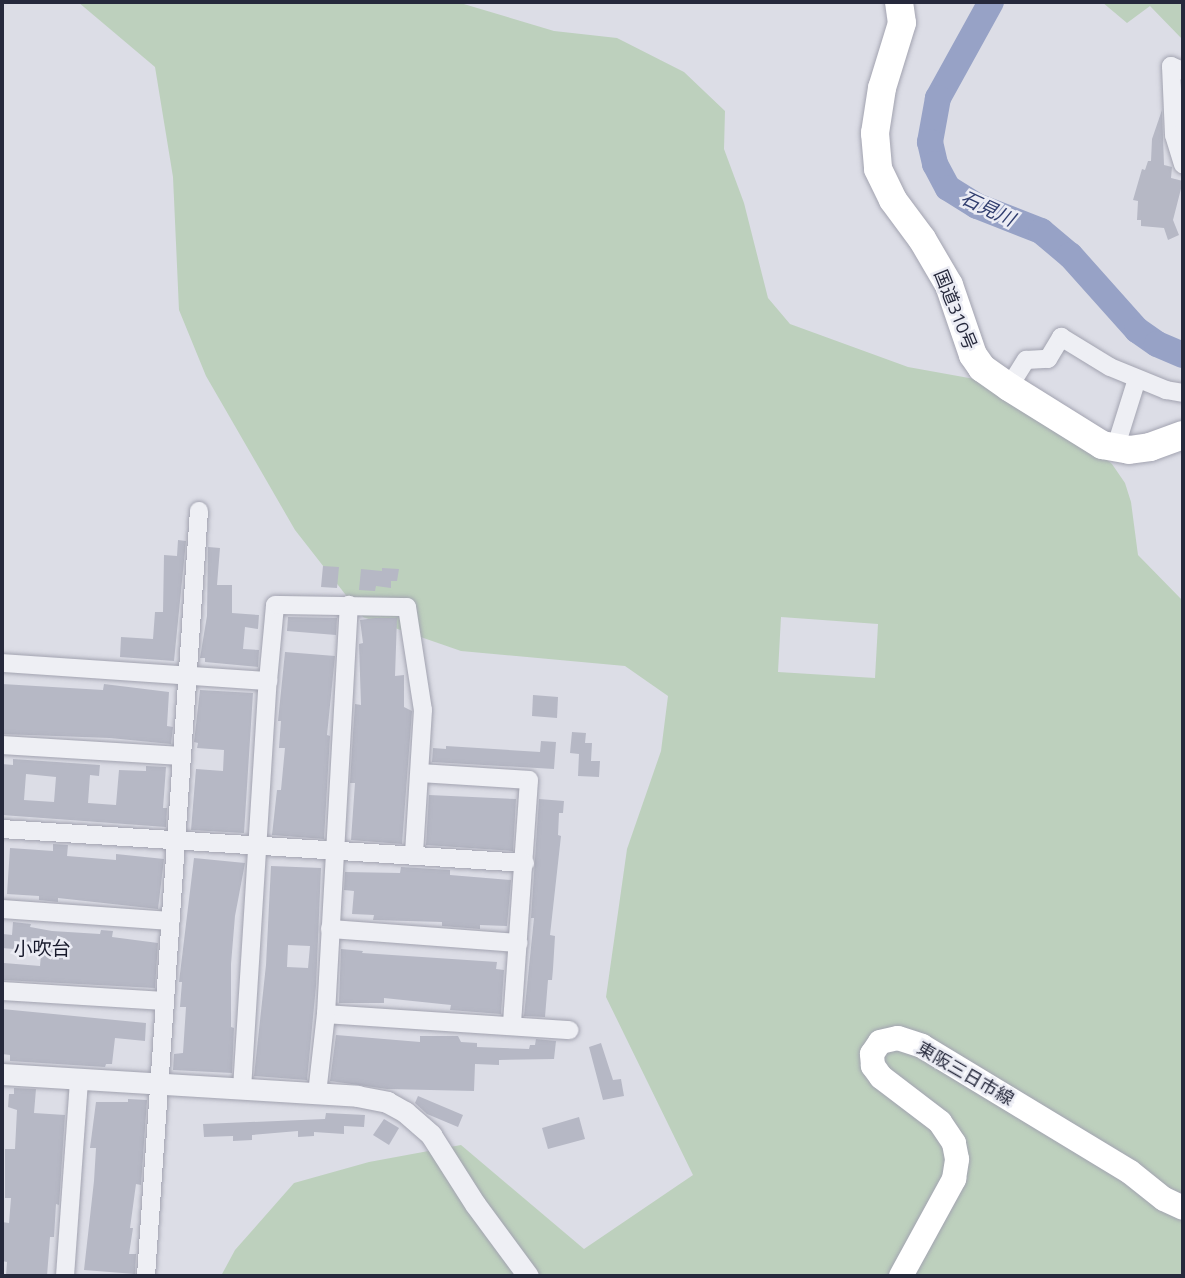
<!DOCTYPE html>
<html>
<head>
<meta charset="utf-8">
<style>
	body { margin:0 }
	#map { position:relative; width:1185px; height:1278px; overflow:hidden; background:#dcdde6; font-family:"Titillium Web","Noto Sans JP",sans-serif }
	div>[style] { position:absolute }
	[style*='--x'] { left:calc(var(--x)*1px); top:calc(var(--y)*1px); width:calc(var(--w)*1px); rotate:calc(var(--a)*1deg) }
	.green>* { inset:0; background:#bdd0bd }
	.river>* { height:26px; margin:-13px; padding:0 13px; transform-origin:13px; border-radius:13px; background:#97a2c6 }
	.building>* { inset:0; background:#b6b8c5 }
	.roads { filter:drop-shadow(0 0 2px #a2a3b0) drop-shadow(0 0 2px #a2a3b0) }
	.minor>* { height:18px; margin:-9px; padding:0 9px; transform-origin:9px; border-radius:9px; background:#eeeff4 }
	.tertiary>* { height:21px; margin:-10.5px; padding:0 10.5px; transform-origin:10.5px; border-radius:10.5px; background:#eeeff4 }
	.secondary>* { height:24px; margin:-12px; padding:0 12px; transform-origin:12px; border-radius:12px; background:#fff }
	.trunk>* { height:28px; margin:-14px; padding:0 14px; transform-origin:14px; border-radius:14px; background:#fff }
	span { translate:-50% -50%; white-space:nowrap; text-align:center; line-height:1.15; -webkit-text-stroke:5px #ebecf4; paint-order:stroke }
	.street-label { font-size:18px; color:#26293c }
	.water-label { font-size:19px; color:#313e6f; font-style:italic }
	.neighbourhood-label { font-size:19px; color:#181a2c }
	.frame { position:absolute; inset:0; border:4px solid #26293c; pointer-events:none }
</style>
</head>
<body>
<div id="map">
	<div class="green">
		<div style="clip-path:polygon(evenodd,78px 2px,457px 2px,554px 31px,617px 38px,684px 72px,725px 111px,724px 149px,744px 203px,768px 298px,790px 324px,908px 367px,980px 380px,1096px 450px,1112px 464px,1125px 483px,1131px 502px,1138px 555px,1183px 601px,1183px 1276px,221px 1276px,235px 1250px,294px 1183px,369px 1162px,461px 1145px,584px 1249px,693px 1175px,606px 997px,627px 849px,661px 751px,668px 696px,625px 666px,461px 651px,363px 617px,295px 530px,206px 376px,179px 310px,173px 177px,155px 67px,78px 2px,781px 617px,878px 624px,875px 678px,778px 672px,781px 617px)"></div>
		<div style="clip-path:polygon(1102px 2px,1183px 2px,1183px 40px,1150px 6px,1127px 23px)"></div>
	</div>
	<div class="river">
		<div style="--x:991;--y:2;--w:110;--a:118.9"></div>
		<div style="--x:938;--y:98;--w:45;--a:100.3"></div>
		<div style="--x:930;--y:142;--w:23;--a:77"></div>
		<div style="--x:935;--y:164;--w:27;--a:62"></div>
		<div style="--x:948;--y:188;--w:34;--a:32"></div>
		<div style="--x:977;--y:206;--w:69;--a:21.3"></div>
		<div style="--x:1041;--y:231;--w:38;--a:40"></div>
		<div style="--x:1070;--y:255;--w:101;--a:48.2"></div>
		<div style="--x:1137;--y:330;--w:24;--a:35"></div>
		<div style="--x:1157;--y:344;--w:28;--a:23"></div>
	</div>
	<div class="building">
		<div style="clip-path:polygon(1162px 110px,1164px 165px,1172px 167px,1171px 178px,1183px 181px,1173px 220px,1179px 235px,1168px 240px,1164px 228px,1141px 226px,1141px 220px,1137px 220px,1138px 201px,1133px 200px,1142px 169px,1145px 170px,1148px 161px,1151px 161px,1152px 139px)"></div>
		<div style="clip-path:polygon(178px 540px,186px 541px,174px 661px,120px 657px,121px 637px,153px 639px,155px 612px,163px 612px,164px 555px,177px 556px)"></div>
		<div style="clip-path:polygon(208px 547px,220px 548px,217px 585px,232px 585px,232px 613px,259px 615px,258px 629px,245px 627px,243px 649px,259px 650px,258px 667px,205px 662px,205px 658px,200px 658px,207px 616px)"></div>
		<div style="clip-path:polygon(323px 566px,339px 567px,337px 588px,321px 587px)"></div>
		<div style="clip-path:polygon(382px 568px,399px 569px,397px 581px,391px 581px,391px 588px,376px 586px,375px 591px,359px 590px,361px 569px,382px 571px)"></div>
		<div style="clip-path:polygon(288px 617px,337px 618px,336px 635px,287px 631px)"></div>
		<div style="clip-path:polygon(375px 618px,397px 618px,395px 676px,404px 675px,404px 707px,412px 711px,402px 844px,351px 840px,355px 783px,350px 783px,353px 733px,355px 704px,361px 705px,359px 644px,363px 643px,360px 620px)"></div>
		<div style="clip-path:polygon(285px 652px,335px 656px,327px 735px,330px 736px,324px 839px,272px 835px,277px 790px,281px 790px,285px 748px,279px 748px,281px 721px,278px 721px)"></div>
		<div style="clip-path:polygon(2px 684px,103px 690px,104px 684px,169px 692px,167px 726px,173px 727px,171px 744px,110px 738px,2px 734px)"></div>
		<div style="clip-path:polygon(200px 690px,253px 693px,244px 833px,191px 830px,196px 769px,223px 771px,224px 750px,197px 748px,198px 743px,194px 742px)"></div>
		<div style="clip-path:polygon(533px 695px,558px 697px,557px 718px,532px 716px)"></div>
		<div style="clip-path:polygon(572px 732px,586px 733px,585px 743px,592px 743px,591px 761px,600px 761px,599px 777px,578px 776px,579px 754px,570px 753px)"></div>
		<div style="clip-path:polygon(541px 741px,556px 742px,554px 769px,432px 762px,433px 748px,446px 749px,446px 746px,540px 752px)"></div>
		<div style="clip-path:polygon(evenodd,13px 759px,100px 765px,99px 776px,90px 775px,88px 803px,116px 805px,119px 770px,146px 771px,146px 766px,166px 767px,163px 808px,167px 808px,166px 827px,2px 815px,2px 764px,13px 765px,13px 759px,26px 774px,56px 777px,54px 802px,24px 800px,26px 774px)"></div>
		<div style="clip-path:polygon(429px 795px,516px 799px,513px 851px,426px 845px)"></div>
		<div style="clip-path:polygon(539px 799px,564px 801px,563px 813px,559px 813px,558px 835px,561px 836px,550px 935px,555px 936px,553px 969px,552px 980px,548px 980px,545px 1017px,524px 1016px,534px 918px,531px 918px)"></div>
		<div style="clip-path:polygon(53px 844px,68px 845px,67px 856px,116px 860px,116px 854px,164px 859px,158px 909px,58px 898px,58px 902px,39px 900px,39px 896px,7px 894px,10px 848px,53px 851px)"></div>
		<div style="clip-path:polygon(194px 858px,245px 863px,235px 916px,231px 964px,231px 1027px,234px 1028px,232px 1073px,173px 1070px,174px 1054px,183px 1053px,186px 1007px,180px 1007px,182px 982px,179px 982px)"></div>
		<div style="clip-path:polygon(evenodd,271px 866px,321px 868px,316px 986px,307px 1080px,254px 1076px,266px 965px,271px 866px,288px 945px,310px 946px,308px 968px,287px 967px,288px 945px)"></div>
		<div style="clip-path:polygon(401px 867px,450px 870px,450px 875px,511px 880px,507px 926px,480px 925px,480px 929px,442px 926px,442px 922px,373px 920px,374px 915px,352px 914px,354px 891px,344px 890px,345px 872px,400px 873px)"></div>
		<div style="clip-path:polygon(13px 922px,31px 924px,30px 927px,52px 931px,100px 934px,101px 930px,113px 931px,112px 937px,158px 943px,155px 988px,3px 980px,4px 963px,40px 966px,42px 943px,14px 941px,14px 949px,2px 948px,3px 934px,12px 935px)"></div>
		<div style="clip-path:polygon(341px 949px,363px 951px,362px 953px,497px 962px,496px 969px,504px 970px,501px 1014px,450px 1010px,451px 1005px,384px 998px,384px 1003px,339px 1003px)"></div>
		<div style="clip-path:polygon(2px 1009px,146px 1023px,145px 1041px,115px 1038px,112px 1064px,106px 1064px,105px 1067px,10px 1061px,10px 1055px,2px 1054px)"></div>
		<div style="clip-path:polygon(336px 1035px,420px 1042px,420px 1036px,458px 1036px,461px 1042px,477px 1043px,477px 1047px,529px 1049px,530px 1045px,535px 1045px,536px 1039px,556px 1041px,554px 1059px,499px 1060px,499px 1065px,475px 1064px,474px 1091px,387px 1089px,330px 1081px)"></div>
		<div style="clip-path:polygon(601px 1043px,613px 1080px,621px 1079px,624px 1096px,603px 1100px,589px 1047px)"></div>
		<div style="clip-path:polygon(14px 1088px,36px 1089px,34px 1113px,65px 1115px,59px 1205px,56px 1204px,54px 1237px,50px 1237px,47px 1276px,6px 1276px,7px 1262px,2px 1261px,2px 1222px,9px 1223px,11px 1198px,5px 1198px,5px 1149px,15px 1149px,17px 1110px,8px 1107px,9px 1094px,14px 1094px)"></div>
		<div style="clip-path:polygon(418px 1096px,463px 1115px,458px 1127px,427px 1114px,415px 1103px)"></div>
		<div style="clip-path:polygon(128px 1099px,147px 1100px,141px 1185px,136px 1184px,130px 1228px,133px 1228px,129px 1254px,136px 1254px,135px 1274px,84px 1270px,94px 1181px,96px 1148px,90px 1148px,96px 1102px,128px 1102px)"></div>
		<div style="clip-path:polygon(326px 1113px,365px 1115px,364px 1127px,344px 1126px,344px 1134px,314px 1132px,314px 1136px,298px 1137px,298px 1131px,252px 1135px,252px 1140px,233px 1141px,233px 1136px,204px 1137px,203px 1124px,325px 1119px)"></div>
		<div style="clip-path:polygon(579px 1117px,585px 1139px,548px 1149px,542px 1128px)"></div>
		<div style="clip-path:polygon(384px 1119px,399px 1128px,389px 1145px,373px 1135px)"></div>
	</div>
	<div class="roads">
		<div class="minor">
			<div style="--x:1183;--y:71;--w:13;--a:-157"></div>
			<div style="--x:1171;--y:66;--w:69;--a:87.5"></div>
			<div style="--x:1174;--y:135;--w:31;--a:73"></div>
			<div style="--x:1009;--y:387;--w:32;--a:-58"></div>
			<div style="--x:1026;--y:360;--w:22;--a:-3"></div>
			<div style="--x:1048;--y:359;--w:26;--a:-59"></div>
			<div style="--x:1061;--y:337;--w:57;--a:31.5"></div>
			<div style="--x:1110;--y:367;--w:61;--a:22.3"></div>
			<div style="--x:1166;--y:390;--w:17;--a:10"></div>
			<div style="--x:1115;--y:449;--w:73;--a:-72.6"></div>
			<div style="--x:2;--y:663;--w:267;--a:3.9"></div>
			<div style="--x:2;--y:745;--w:179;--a:3.5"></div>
			<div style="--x:421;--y:773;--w:108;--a:3.7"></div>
			<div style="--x:529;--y:780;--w:246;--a:94"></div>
			<div style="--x:2;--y:829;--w:524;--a:3.72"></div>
			<div style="--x:2;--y:909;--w:169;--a:4.1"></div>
			<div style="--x:330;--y:929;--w:189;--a:4.3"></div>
			<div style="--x:2;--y:991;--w:163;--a:3.5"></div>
			<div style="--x:326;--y:1014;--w:244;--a:3.8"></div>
			<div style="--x:242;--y:1089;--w:409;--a:-86.4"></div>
			<div style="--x:268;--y:681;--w:76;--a:-84.7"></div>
			<div style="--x:275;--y:605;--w:132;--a:0.9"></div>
			<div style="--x:407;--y:607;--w:104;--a:81.2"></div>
			<div style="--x:423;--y:710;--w:144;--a:93.6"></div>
			<div style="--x:317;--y:1094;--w:81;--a:-83.6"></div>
			<div style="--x:326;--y:1014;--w:410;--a:-86.8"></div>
			<div style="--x:65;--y:1276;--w:197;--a:-85.9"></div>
			<div style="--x:146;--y:1276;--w:767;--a:-86.04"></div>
		</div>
		<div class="tertiary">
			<div style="--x:2;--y:1074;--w:356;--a:3.5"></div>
			<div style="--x:357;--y:1096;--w:31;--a:11"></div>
			<div style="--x:387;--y:1102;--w:21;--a:29"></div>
			<div style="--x:405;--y:1112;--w:35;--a:41"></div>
			<div style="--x:431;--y:1135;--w:82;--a:57.5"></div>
			<div style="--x:475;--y:1204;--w:89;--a:53.6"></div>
		</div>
		<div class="secondary">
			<div style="--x:901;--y:1276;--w:111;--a:-61.3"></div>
			<div style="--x:954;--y:1179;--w:20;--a:-81"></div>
			<div style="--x:957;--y:1159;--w:16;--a:-101"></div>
			<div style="--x:954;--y:1143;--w:25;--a:-124"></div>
			<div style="--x:940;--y:1122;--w:74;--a:-142.7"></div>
			<div style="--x:881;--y:1077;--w:14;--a:-126"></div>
			<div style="--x:873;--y:1066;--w:12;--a:-95"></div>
			<div style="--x:872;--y:1054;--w:14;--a:-56"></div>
			<div style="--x:880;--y:1042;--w:18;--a:-13"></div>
			<div style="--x:898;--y:1038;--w:25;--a:18"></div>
			<div style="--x:922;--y:1046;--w:243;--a:31.2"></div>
			<div style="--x:1130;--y:1172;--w:43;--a:38.5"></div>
			<div style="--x:1164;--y:1199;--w:21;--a:25"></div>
		</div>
		<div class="trunk">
			<div style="--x:899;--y:2;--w:21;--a:82"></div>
			<div style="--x:902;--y:23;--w:68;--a:107.1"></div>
			<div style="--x:882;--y:88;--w:46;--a:98.8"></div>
			<div style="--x:875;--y:133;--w:36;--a:85"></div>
			<div style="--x:878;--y:169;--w:34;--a:64"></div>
			<div style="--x:893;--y:200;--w:49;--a:53.4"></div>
			<div style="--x:922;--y:239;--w:53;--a:59.6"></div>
			<div style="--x:949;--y:285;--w:74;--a:71.1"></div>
			<div style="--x:973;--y:355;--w:16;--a:55"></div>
			<div style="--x:982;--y:368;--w:33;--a:35"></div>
			<div style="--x:1009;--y:387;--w:110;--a:31.9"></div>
			<div style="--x:1102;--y:445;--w:27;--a:10"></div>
			<div style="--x:1129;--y:450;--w:21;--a:-8"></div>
			<div style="--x:1150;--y:447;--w:35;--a:-20"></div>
		</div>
	</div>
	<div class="street-label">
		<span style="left:955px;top:310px;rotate:68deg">国道310号</span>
		<span style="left:965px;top:1074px;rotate:30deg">東阪三日市線</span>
	</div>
	<div class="water-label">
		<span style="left:988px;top:208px;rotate:25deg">石見川</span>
	</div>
	<div class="neighbourhood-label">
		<span style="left:42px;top:948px">小吹台</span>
	</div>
	<div class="frame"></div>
</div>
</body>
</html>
